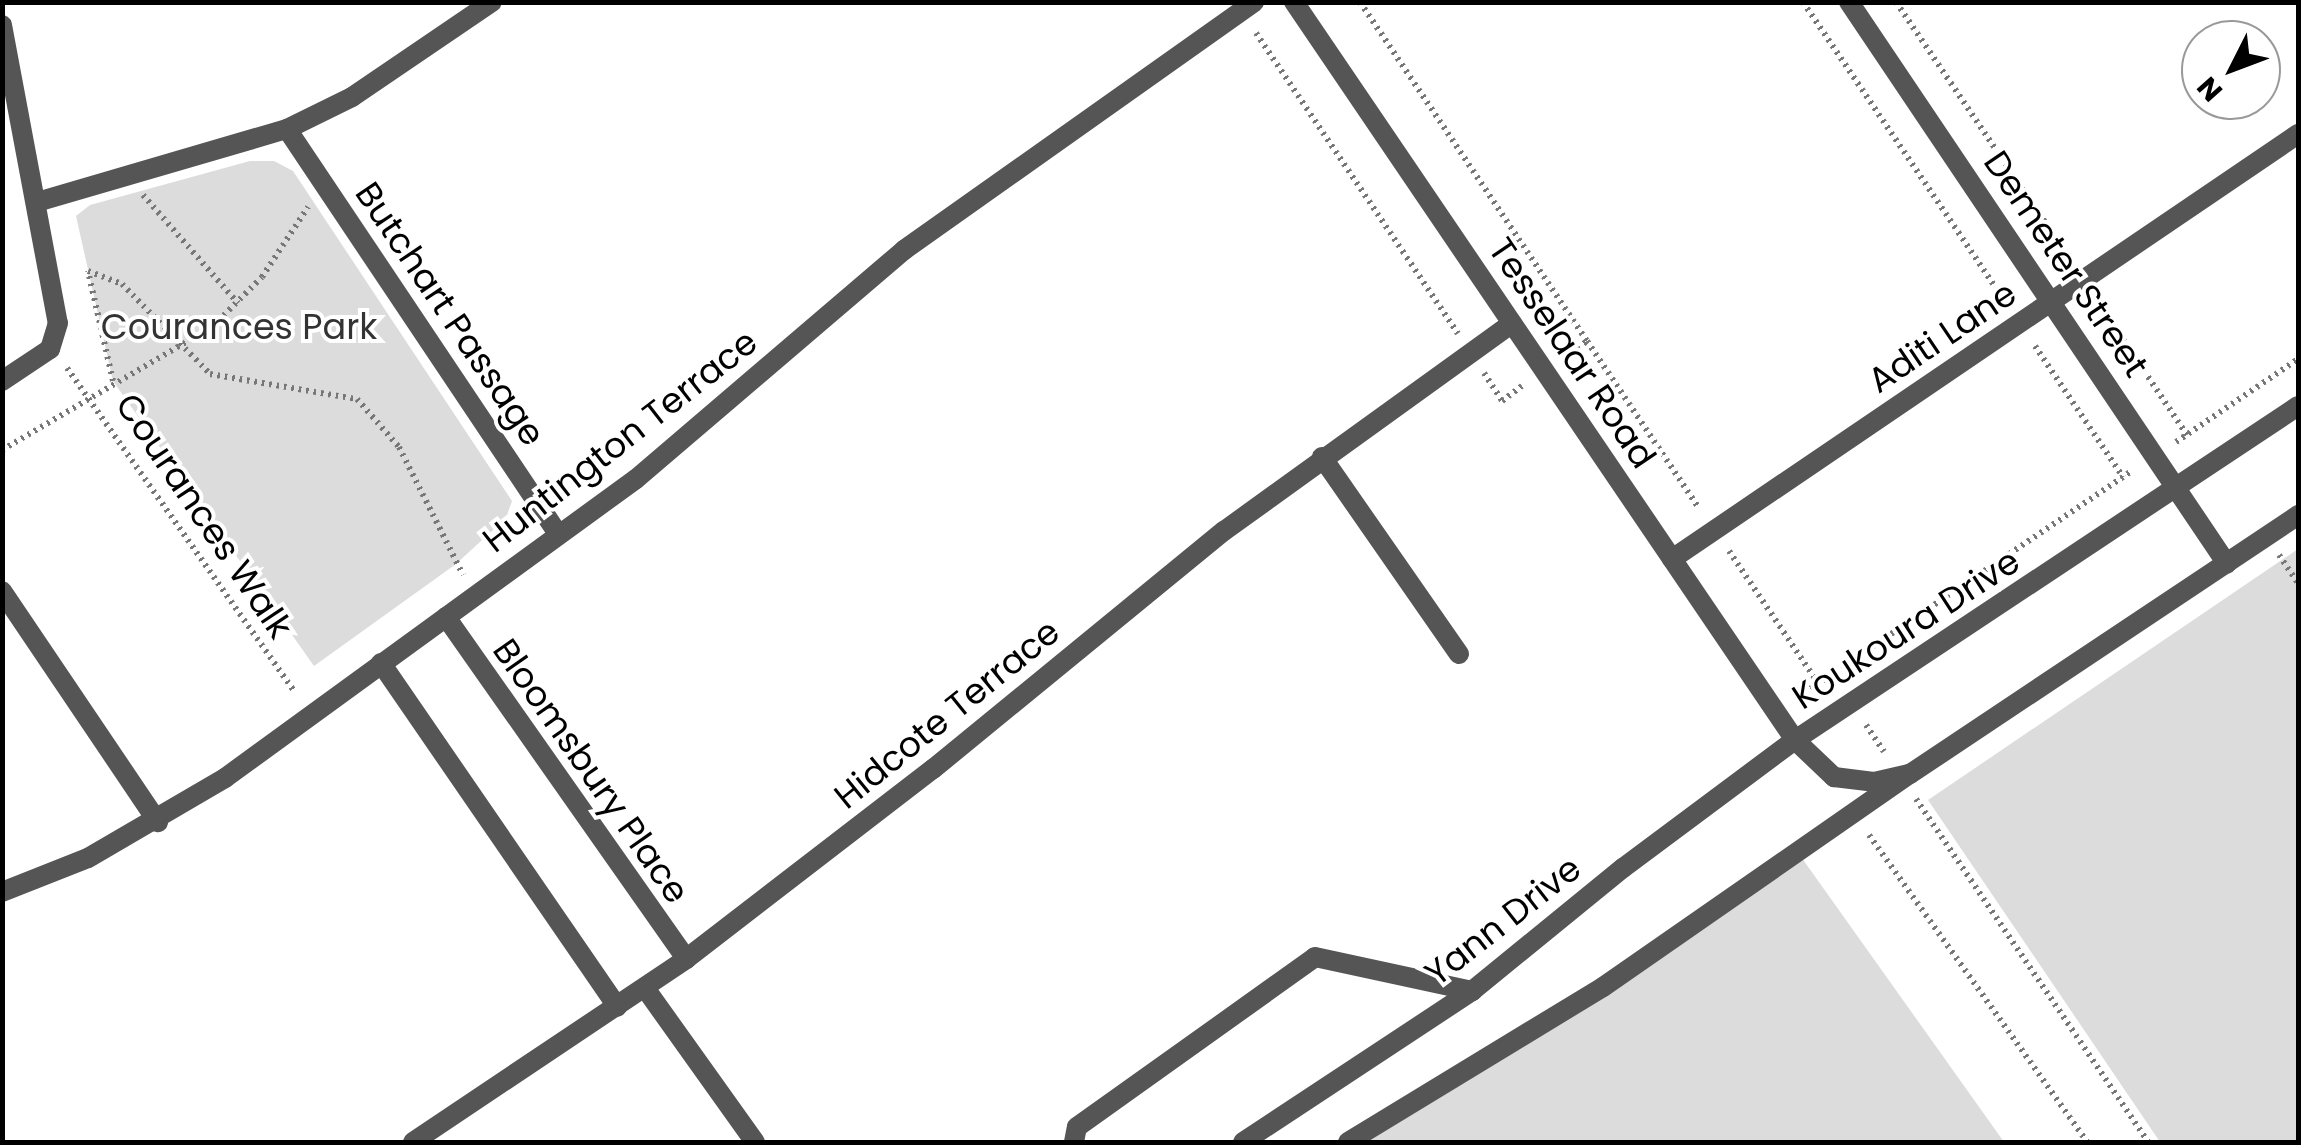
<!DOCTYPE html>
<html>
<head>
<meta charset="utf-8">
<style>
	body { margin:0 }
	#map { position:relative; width:2301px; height:1145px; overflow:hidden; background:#fff; font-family:Poppins,sans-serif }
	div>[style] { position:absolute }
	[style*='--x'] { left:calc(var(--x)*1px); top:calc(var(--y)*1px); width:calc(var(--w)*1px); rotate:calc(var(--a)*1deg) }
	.green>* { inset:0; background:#dcdcdc }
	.path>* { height:6px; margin-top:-3px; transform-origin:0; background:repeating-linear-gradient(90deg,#777 0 2.5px,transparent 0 7.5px) }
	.service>* { height:20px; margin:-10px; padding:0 10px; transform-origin:10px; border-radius:10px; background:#555 }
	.minor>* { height:20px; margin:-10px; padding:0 10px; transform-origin:10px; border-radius:10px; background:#555 }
	.tertiary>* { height:20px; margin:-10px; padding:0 10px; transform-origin:10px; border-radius:10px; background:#555 }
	span { translate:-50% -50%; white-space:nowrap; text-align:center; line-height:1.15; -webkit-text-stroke:8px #fff; paint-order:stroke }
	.street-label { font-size:35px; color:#000 }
	.park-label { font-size:35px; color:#333 }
	.frame { position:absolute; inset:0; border:5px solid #000; pointer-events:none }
	.north { position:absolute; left:2181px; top:20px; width:100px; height:100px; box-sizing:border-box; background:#fff; border:2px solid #999; border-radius:50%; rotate:228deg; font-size:28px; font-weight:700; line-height:40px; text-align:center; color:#000 }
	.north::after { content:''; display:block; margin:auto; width:35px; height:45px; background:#000; clip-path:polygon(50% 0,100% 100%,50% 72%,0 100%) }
</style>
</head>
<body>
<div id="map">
	<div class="green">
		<div style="clip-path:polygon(250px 161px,274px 161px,293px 171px,512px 501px,506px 518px,456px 564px,314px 666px,113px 381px,76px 216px,90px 205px)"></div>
		<div style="clip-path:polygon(2298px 549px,2298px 1142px,2160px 1142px,1928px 800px)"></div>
		<div style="clip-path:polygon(1799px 854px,2004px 1142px,1349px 1142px)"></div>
	</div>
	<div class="path">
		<div style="--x:1360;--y:2;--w:408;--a:56.2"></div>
		<div style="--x:1803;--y:2;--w:362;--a:56"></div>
		<div style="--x:1896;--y:2;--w:309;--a:55.9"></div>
		<div style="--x:1256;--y:33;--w:362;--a:56.1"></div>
		<div style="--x:143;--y:195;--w:144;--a:48.7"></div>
		<div style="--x:2098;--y:302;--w:160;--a:56.2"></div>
		<div style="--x:2035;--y:346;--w:158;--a:56.1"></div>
		<div style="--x:1565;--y:356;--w:27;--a:-34"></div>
		<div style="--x:1587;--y:341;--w:201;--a:56.2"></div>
		<div style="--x:67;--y:368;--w:397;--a:54.9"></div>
		<div style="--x:1484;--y:373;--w:33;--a:57"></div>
		<div style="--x:1502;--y:401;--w:25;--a:-37"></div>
		<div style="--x:113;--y:381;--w:113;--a:-102.8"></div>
		<div style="--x:88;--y:271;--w:36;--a:21"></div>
		<div style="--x:122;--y:284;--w:126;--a:45.6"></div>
		<div style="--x:210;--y:374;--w:149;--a:9.7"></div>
		<div style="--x:357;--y:399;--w:64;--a:48.8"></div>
		<div style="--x:399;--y:447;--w:143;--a:63.4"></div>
		<div style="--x:2176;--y:442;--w:148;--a:-34.2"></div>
		<div style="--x:2;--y:450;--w:245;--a:-30.4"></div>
		<div style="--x:213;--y:326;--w:69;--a:-45"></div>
		<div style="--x:262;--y:277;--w:84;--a:-56.7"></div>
		<div style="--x:1729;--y:551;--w:159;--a:56"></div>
		<div style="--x:2279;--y:555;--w:34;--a:56"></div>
		<div style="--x:1798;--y:697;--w:403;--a:-34.1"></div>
		<div style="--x:1866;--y:725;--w:32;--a:56"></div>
		<div style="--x:1916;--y:799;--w:414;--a:55.9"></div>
		<div style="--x:1869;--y:835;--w:377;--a:54.6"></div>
	</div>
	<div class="service">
		<div style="--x:1672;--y:559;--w:757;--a:-34.17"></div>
		<div style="--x:2;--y:591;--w:279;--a:56"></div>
		<div style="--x:1074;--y:1142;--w:15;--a:-79"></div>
		<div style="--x:1077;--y:1127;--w:292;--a:-35.5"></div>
		<div style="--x:1315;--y:957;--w:161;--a:12.2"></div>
	</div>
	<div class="minor">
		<div style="--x:1294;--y:2;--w:892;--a:55.83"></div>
		<div style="--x:1849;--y:2;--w:677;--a:56.08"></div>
		<div style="--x:2;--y:25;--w:303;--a:79.4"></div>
		<div style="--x:58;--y:323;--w:27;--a:107"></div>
		<div style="--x:50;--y:349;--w:58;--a:146.3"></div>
		<div style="--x:287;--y:129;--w:487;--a:56.2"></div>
		<div style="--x:37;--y:202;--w:260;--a:-16.3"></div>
		<div style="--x:287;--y:129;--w:72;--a:-26.2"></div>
		<div style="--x:352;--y:97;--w:169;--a:-34.2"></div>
		<div style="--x:1322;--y:457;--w:240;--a:55.2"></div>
		<div style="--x:446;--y:617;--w:418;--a:54.9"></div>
		<div style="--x:381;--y:663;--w:417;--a:55.5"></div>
		<div style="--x:2;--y:892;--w:92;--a:-21.6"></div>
		<div style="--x:88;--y:858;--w:159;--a:-30.3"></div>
		<div style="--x:225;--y:778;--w:508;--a:-36.04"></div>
		<div style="--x:636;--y:479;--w:353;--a:-40.5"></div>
		<div style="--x:904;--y:250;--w:429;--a:-35.3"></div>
		<div style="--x:645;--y:988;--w:189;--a:54.5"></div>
		<div style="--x:413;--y:1142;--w:329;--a:-33.8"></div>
		<div style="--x:686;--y:959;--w:312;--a:-37.6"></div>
		<div style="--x:933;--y:769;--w:376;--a:-39.3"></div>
		<div style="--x:1224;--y:531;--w:355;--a:-35.8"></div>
	</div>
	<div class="tertiary">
		<div style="--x:1795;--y:740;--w:54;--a:43.5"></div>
		<div style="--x:1834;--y:777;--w:40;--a:7.1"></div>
		<div style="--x:1874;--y:782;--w:37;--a:-13"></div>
		<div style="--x:1910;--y:774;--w:467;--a:-33.7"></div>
		<div style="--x:1243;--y:1142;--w:274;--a:-33.4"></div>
		<div style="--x:1472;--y:991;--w:195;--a:-39.2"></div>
		<div style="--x:1623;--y:868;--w:214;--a:-36.7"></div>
		<div style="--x:1795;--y:740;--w:604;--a:-33.58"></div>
		<div style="--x:1348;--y:1142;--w:298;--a:-31.3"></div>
		<div style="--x:1603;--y:987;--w:374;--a:-34.8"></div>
	</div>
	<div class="street-label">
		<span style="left:2066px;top:264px;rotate:56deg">Demeter Street</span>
		<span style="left:450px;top:314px;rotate:56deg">Butchart Passage</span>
		<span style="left:1942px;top:337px;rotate:-34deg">Aditi Lane</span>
		<span style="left:1572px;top:353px;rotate:56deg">Tesselaar Road</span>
		<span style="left:620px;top:441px;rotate:-38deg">Huntington Terrace</span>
		<span style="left:204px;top:516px;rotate:56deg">Courances Walk</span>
		<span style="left:1906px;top:629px;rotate:-33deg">Koukoura Drive</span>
		<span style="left:947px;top:714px;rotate:-39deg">Hidcote Terrace</span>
		<span style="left:591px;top:771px;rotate:55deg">Bloomsbury Place</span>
		<span style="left:1503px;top:921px;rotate:-38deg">Yann Drive</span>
	</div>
	<div class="park-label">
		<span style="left:239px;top:327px">Courances Park</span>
	</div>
	<div class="frame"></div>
	<div class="north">N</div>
</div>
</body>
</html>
